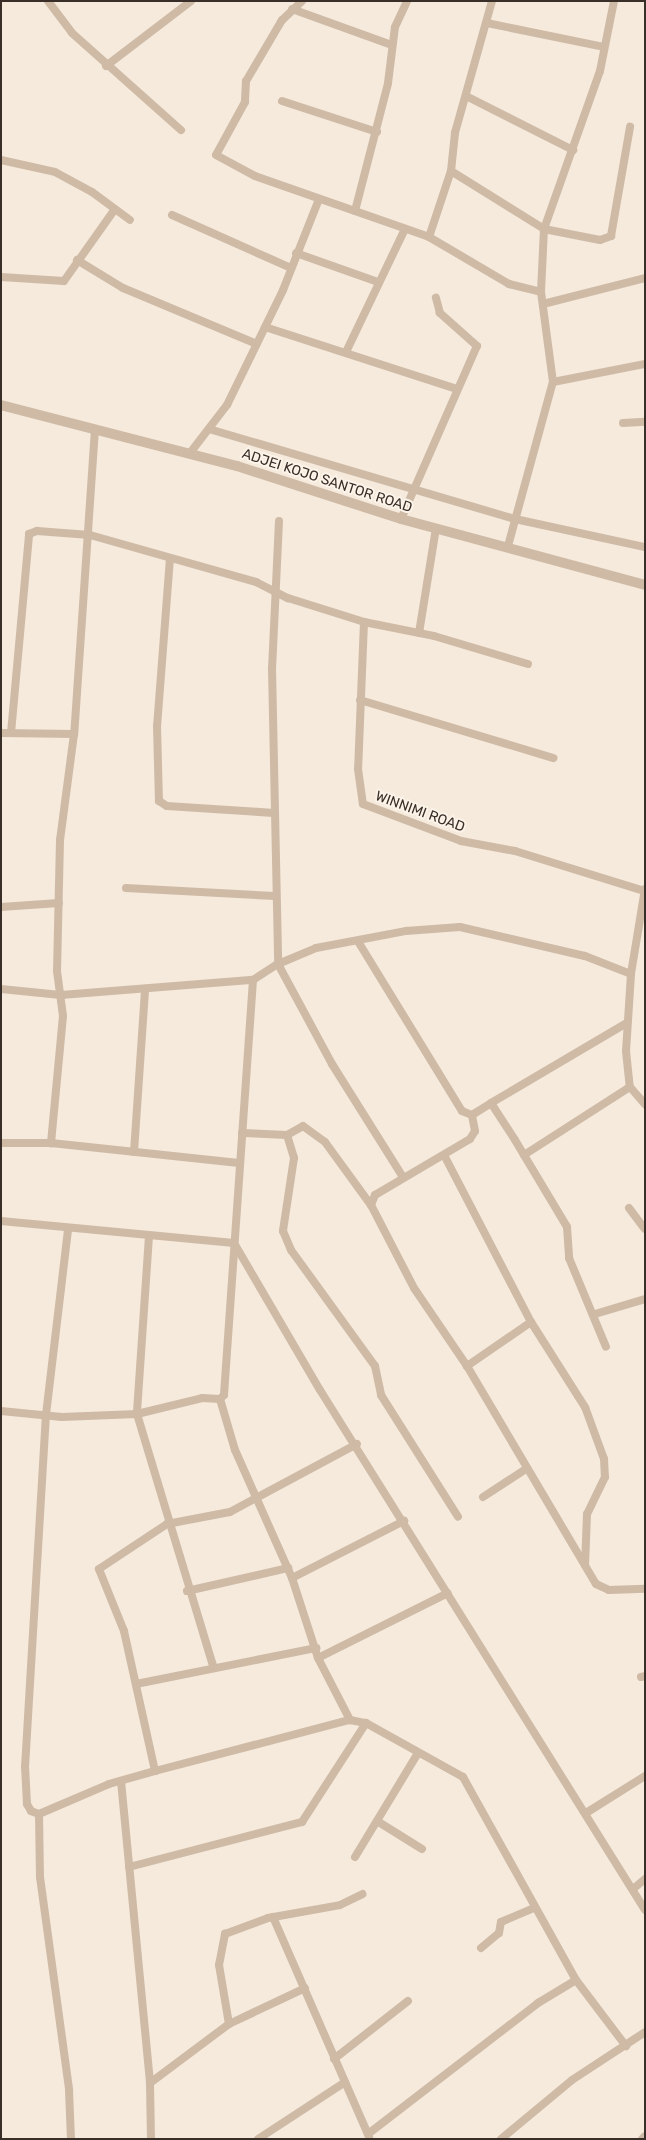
<!DOCTYPE html>
<html>
<head>
<meta charset="utf-8">
<style>
	body { margin:0 }
	#map { position:relative; width:646px; height:2140px; overflow:hidden; background:#f5eadc; font-family:Rubik,sans-serif }
	div>[style] { position:absolute }
	[style*='--x'] { left:calc(var(--x)*1px); top:calc(var(--y)*1px); width:calc(var(--w)*1px); rotate:calc(var(--a)*1deg) }
	.minor>* { height:8px; margin:-4px; padding:0 4px; transform-origin:4px; border-radius:4px; background:#cfbaa6 }
	.tertiary>* { height:10px; margin:-5px; padding:0 5px; transform-origin:5px; border-radius:5px; background:#cfbaa6 }
	span { translate:-50% -50%; white-space:nowrap; text-align:center; line-height:1.15; -webkit-text-stroke:4px #fcf4e9; paint-order:stroke }
	.street-label { font-size:14px; color:#3a2e28 }
	.frame { position:absolute; inset:0; border:2px solid #3a2e28; pointer-events:none }
</style>
</head>
<body>
<div id="map">
	<div class="minor">
		<div style="--x:48;--y:1;--w:40;--a:53"></div>
		<div style="--x:72;--y:33;--w:146;--a:41.7"></div>
		<div style="--x:302;--y:1;--w:28;--a:136"></div>
		<div style="--x:282;--y:20;--w:71;--a:120.5"></div>
		<div style="--x:246;--y:81;--w:21;--a:93"></div>
		<div style="--x:245;--y:102;--w:60;--a:118.7"></div>
		<div style="--x:216;--y:155;--w:44;--a:28.3"></div>
		<div style="--x:255;--y:176;--w:184;--a:19.3"></div>
		<div style="--x:429;--y:237;--w:93;--a:30.4"></div>
		<div style="--x:509;--y:284;--w:33;--a:14"></div>
		<div style="--x:492;--y:1;--w:137;--a:105.7"></div>
		<div style="--x:455;--y:133;--w:38;--a:96"></div>
		<div style="--x:451;--y:171;--w:110;--a:31.9"></div>
		<div style="--x:544;--y:229;--w:57;--a:11.1"></div>
		<div style="--x:600;--y:240;--w:12;--a:-20"></div>
		<div style="--x:611;--y:236;--w:111;--a:-80.1"></div>
		<div style="--x:292;--y:9;--w:106;--a:19.8"></div>
		<div style="--x:487;--y:23;--w:119;--a:11.6"></div>
		<div style="--x:106;--y:66;--w:107;--a:-37.4"></div>
		<div style="--x:468;--y:97;--w:118;--a:26.8"></div>
		<div style="--x:282;--y:101;--w:100;--a:18.1"></div>
		<div style="--x:1;--y:160;--w:55;--a:12.5"></div>
		<div style="--x:55;--y:172;--w:42;--a:28.4"></div>
		<div style="--x:92;--y:192;--w:47;--a:36.4"></div>
		<div style="--x:355;--y:211;--w:132;--a:-75.5"></div>
		<div style="--x:388;--y:83;--w:56;--a:-82.9"></div>
		<div style="--x:395;--y:27;--w:29;--a:-65"></div>
		<div style="--x:172;--y:215;--w:130;--a:24"></div>
		<div style="--x:429;--y:237;--w:70;--a:-71.6"></div>
		<div style="--x:296;--y:253;--w:87;--a:19.5"></div>
		<div style="--x:77;--y:260;--w:54;--a:31.3"></div>
		<div style="--x:123;--y:288;--w:145;--a:22.7"></div>
		<div style="--x:1;--y:277;--w:63;--a:3.6"></div>
		<div style="--x:64;--y:281;--w:88;--a:-54.7"></div>
		<div style="--x:543;--y:304;--w:105;--a:-14.3"></div>
		<div style="--x:265;--y:327;--w:202;--a:17.9"></div>
		<div style="--x:346;--y:352;--w:134;--a:-64.4"></div>
		<div style="--x:553;--y:382;--w:94;--a:-11.1"></div>
		<div style="--x:623;--y:423;--w:22;--a:-3"></div>
		<div style="--x:95;--y:429;--w:306;--a:93.9"></div>
		<div style="--x:74;--y:734;--w:107;--a:97.5"></div>
		<div style="--x:60;--y:840;--w:131;--a:91.3"></div>
		<div style="--x:57;--y:971;--w:45;--a:82.4"></div>
		<div style="--x:63;--y:1016;--w:128;--a:95.4"></div>
		<div style="--x:51;--y:1143;--w:189;--a:6.1"></div>
		<div style="--x:209;--y:429;--w:319;--a:16.4"></div>
		<div style="--x:515;--y:519;--w:133;--a:12.2"></div>
		<div style="--x:190;--y:453;--w:61;--a:-52.4"></div>
		<div style="--x:227;--y:405;--w:128;--a:-64"></div>
		<div style="--x:283;--y:290;--w:98;--a:-68.4"></div>
		<div style="--x:401;--y:519;--w:189;--a:-66.3"></div>
		<div style="--x:477;--y:346;--w:50;--a:-138.3"></div>
		<div style="--x:440;--y:313;--w:16;--a:-105"></div>
		<div style="--x:279;--y:521;--w:147;--a:92.7"></div>
		<div style="--x:272;--y:668;--w:296;--a:88.8"></div>
		<div style="--x:278;--y:964;--w:114;--a:61.6"></div>
		<div style="--x:332;--y:1064;--w:133;--a:57.9"></div>
		<div style="--x:508;--y:546;--w:170;--a:-74.7"></div>
		<div style="--x:553;--y:382;--w:91;--a:-97.6"></div>
		<div style="--x:541;--y:292;--w:63;--a:-87.3"></div>
		<div style="--x:544;--y:229;--w:168;--a:-70.5"></div>
		<div style="--x:600;--y:71;--w:71;--a:-78.7"></div>
		<div style="--x:170;--y:558;--w:169;--a:94.4"></div>
		<div style="--x:157;--y:726;--w:75;--a:88.5"></div>
		<div style="--x:159;--y:801;--w:9;--a:32"></div>
		<div style="--x:167;--y:806;--w:107;--a:3.7"></div>
		<div style="--x:364;--y:622;--w:147;--a:92.3"></div>
		<div style="--x:358;--y:769;--w:35;--a:82"></div>
		<div style="--x:363;--y:804;--w:105;--a:20.7"></div>
		<div style="--x:461;--y:841;--w:55;--a:10.5"></div>
		<div style="--x:515;--y:851;--w:135;--a:17.2"></div>
		<div style="--x:419;--y:633;--w:106;--a:-80.8"></div>
		<div style="--x:360;--y:700;--w:202;--a:16.7"></div>
		<div style="--x:1;--y:733;--w:73;--a:0.8"></div>
		<div style="--x:11;--y:733;--w:200;--a:-84.8"></div>
		<div style="--x:29;--y:534;--w:9;--a:-21"></div>
		<div style="--x:37;--y:531;--w:53;--a:4.3"></div>
		<div style="--x:90;--y:535;--w:173;--a:15.8"></div>
		<div style="--x:256;--y:582;--w:36;--a:27"></div>
		<div style="--x:288;--y:598;--w:80;--a:17.5"></div>
		<div style="--x:364;--y:622;--w:71;--a:11.3"></div>
		<div style="--x:434;--y:636;--w:98;--a:16.6"></div>
		<div style="--x:126;--y:888;--w:149;--a:3.1"></div>
		<div style="--x:645;--y:889;--w:86;--a:99.4"></div>
		<div style="--x:631;--y:974;--w:77;--a:93.7"></div>
		<div style="--x:626;--y:1051;--w:36;--a:84"></div>
		<div style="--x:630;--y:1087;--w:23;--a:49"></div>
		<div style="--x:1;--y:907;--w:58;--a:-3.9"></div>
		<div style="--x:359;--y:943;--w:197;--a:58.5"></div>
		<div style="--x:462;--y:1111;--w:11;--a:22"></div>
		<div style="--x:472;--y:1115;--w:22;--a:-32"></div>
		<div style="--x:491;--y:1103;--w:44;--a:57"></div>
		<div style="--x:515;--y:1140;--w:101;--a:59.1"></div>
		<div style="--x:567;--y:1227;--w:31;--a:86"></div>
		<div style="--x:569;--y:1258;--w:96;--a:67.4"></div>
		<div style="--x:253;--y:980;--w:30;--a:-33"></div>
		<div style="--x:278;--y:964;--w:41;--a:-22.8"></div>
		<div style="--x:316;--y:948;--w:92;--a:-10.7"></div>
		<div style="--x:406;--y:931;--w:54;--a:-4.2"></div>
		<div style="--x:460;--y:927;--w:128;--a:13.1"></div>
		<div style="--x:585;--y:956;--w:49;--a:21.4"></div>
		<div style="--x:1;--y:989;--w:60;--a:5.7"></div>
		<div style="--x:61;--y:995;--w:193;--a:-4.5"></div>
		<div style="--x:253;--y:980;--w:416;--a:94"></div>
		<div style="--x:224;--y:1395;--w:6;--a:135"></div>
		<div style="--x:220;--y:1399;--w:53;--a:73.6"></div>
		<div style="--x:235;--y:1450;--w:140;--a:66"></div>
		<div style="--x:292;--y:1578;--w:84;--a:72"></div>
		<div style="--x:318;--y:1658;--w:70;--a:62.7"></div>
		<div style="--x:491;--y:1103;--w:158;--a:-30.5"></div>
		<div style="--x:242;--y:1133;--w:45;--a:2.5"></div>
		<div style="--x:287;--y:1135;--w:24;--a:73"></div>
		<div style="--x:294;--y:1158;--w:74;--a:98.6"></div>
		<div style="--x:283;--y:1231;--w:21;--a:67"></div>
		<div style="--x:291;--y:1250;--w:143;--a:54.1"></div>
		<div style="--x:375;--y:1366;--w:30;--a:78"></div>
		<div style="--x:381;--y:1395;--w:144;--a:57.7"></div>
		<div style="--x:287;--y:1135;--w:18;--a:-29"></div>
		<div style="--x:303;--y:1126;--w:27;--a:36"></div>
		<div style="--x:325;--y:1142;--w:78;--a:53.9"></div>
		<div style="--x:1;--y:1143;--w:50;--a:0"></div>
		<div style="--x:134;--y:1152;--w:160;--a:-86.1"></div>
		<div style="--x:444;--y:1155;--w:188;--a:62.5"></div>
		<div style="--x:531;--y:1322;--w:78;--a:145.5"></div>
		<div style="--x:467;--y:1366;--w:253;--a:59.4"></div>
		<div style="--x:596;--y:1584;--w:14;--a:25"></div>
		<div style="--x:609;--y:1590;--w:36;--a:-2"></div>
		<div style="--x:524;--y:1155;--w:126;--a:-32.7"></div>
		<div style="--x:629;--y:1208;--w:26;--a:53"></div>
		<div style="--x:1;--y:1221;--w:234;--a:5.4"></div>
		<div style="--x:68;--y:1230;--w:185;--a:96.8"></div>
		<div style="--x:46;--y:1414;--w:353;--a:93.4"></div>
		<div style="--x:25;--y:1766;--w:38;--a:87"></div>
		<div style="--x:27;--y:1804;--w:8;--a:60"></div>
		<div style="--x:31;--y:1811;--w:9;--a:21"></div>
		<div style="--x:39;--y:1814;--w:76;--a:-23.2"></div>
		<div style="--x:109;--y:1784;--w:48;--a:-15.8"></div>
		<div style="--x:155;--y:1771;--w:202;--a:-14.7"></div>
		<div style="--x:350;--y:1720;--w:16;--a:11"></div>
		<div style="--x:366;--y:1723;--w:111;--a:29.1"></div>
		<div style="--x:463;--y:1777;--w:232;--a:60.9"></div>
		<div style="--x:576;--y:1980;--w:83;--a:52.9"></div>
		<div style="--x:149;--y:1236;--w:178;--a:93.9"></div>
		<div style="--x:137;--y:1414;--w:263;--a:73.2"></div>
		<div style="--x:234;--y:1243;--w:170;--a:59.7"></div>
		<div style="--x:320;--y:1390;--w:613;--a:57.99"></div>
		<div style="--x:595;--y:1314;--w:52;--a:-16.7"></div>
		<div style="--x:531;--y:1322;--w:101;--a:57.6"></div>
		<div style="--x:585;--y:1407;--w:55;--a:69.9"></div>
		<div style="--x:604;--y:1459;--w:18;--a:87"></div>
		<div style="--x:605;--y:1477;--w:41;--a:115.9"></div>
		<div style="--x:587;--y:1514;--w:51;--a:92.2"></div>
		<div style="--x:467;--y:1366;--w:94;--a:-124.2"></div>
		<div style="--x:414;--y:1288;--w:93;--a:-117.4"></div>
		<div style="--x:371;--y:1205;--w:11;--a:-68"></div>
		<div style="--x:375;--y:1195;--w:110;--a:-30.5"></div>
		<div style="--x:470;--y:1139;--w:9;--a:-58"></div>
		<div style="--x:475;--y:1131;--w:16;--a:-101"></div>
		<div style="--x:1;--y:1411;--w:61;--a:5.6"></div>
		<div style="--x:62;--y:1417;--w:75;--a:-2.3"></div>
		<div style="--x:137;--y:1414;--w:67;--a:-13.8"></div>
		<div style="--x:202;--y:1398;--w:18;--a:3"></div>
		<div style="--x:483;--y:1497;--w:51;--a:-33.1"></div>
		<div style="--x:292;--y:1578;--w:126;--a:-27"></div>
		<div style="--x:187;--y:1591;--w:104;--a:-12.8"></div>
		<div style="--x:318;--y:1658;--w:145;--a:-26.6"></div>
		<div style="--x:641;--y:1677;--w:4;--a:-14"></div>
		<div style="--x:136;--y:1684;--w:184;--a:-11.3"></div>
		<div style="--x:155;--y:1771;--w:143;--a:-102.5"></div>
		<div style="--x:124;--y:1631;--w:67;--a:-112"></div>
		<div style="--x:99;--y:1569;--w:82;--a:-33.5"></div>
		<div style="--x:167;--y:1524;--w:64;--a:-10.8"></div>
		<div style="--x:230;--y:1512;--w:144;--a:-28.2"></div>
		<div style="--x:121;--y:1781;--w:303;--a:84.5"></div>
		<div style="--x:150;--y:2083;--w:56;--a:89"></div>
		<div style="--x:586;--y:1813;--w:70;--a:-32.1"></div>
		<div style="--x:39;--y:1814;--w:63;--a:89.1"></div>
		<div style="--x:40;--y:1877;--w:215;--a:82.2"></div>
		<div style="--x:69;--y:2090;--w:49;--a:87.7"></div>
		<div style="--x:377;--y:1821;--w:53;--a:31.9"></div>
		<div style="--x:355;--y:1857;--w:122;--a:-58.8"></div>
		<div style="--x:129;--y:1867;--w:179;--a:-14.6"></div>
		<div style="--x:302;--y:1822;--w:118;--a:-57.1"></div>
		<div style="--x:633;--y:1889;--w:16;--a:-40"></div>
		<div style="--x:273;--y:1917;--w:240;--a:66.4"></div>
		<div style="--x:481;--y:1948;--w:23;--a:-40"></div>
		<div style="--x:499;--y:1933;--w:11;--a:-80"></div>
		<div style="--x:501;--y:1922;--w:36;--a:-23"></div>
		<div style="--x:229;--y:2024;--w:84;--a:-25.3"></div>
		<div style="--x:334;--y:2059;--w:94;--a:-38.1"></div>
		<div style="--x:150;--y:2083;--w:99;--a:-36.8"></div>
		<div style="--x:229;--y:2024;--w:60;--a:-99.6"></div>
		<div style="--x:219;--y:1965;--w:32;--a:-79"></div>
		<div style="--x:225;--y:1934;--w:46;--a:-20.4"></div>
		<div style="--x:268;--y:1918;--w:73;--a:-10.2"></div>
		<div style="--x:340;--y:1905;--w:25;--a:-26"></div>
		<div style="--x:368;--y:2134;--w:215;--a:-37.6"></div>
		<div style="--x:538;--y:2003;--w:44;--a:-31.2"></div>
		<div style="--x:258;--y:2139;--w:104;--a:-33.2"></div>
		<div style="--x:501;--y:2139;--w:92;--a:-39.7"></div>
		<div style="--x:572;--y:2080;--w:87;--a:-33.3"></div>
		<div style="--x:642;--y:2139;--w:4;--a:-45"></div>
	</div>
	<div class="tertiary">
		<div style="--x:1;--y:405;--w:244;--a:14.5"></div>
		<div style="--x:237;--y:466;--w:172;--a:17.9"></div>
		<div style="--x:401;--y:519;--w:253;--a:15.1"></div>
	</div>
	<div class="street-label">
		<span style="left:327px;top:481px;rotate:18deg">ADJEI KOJO SANTOR ROAD</span>
		<span style="left:420px;top:812px;rotate:20deg">WINNIMI ROAD</span>
	</div>
	<div class="frame"></div>
</div>
</body>
</html>
